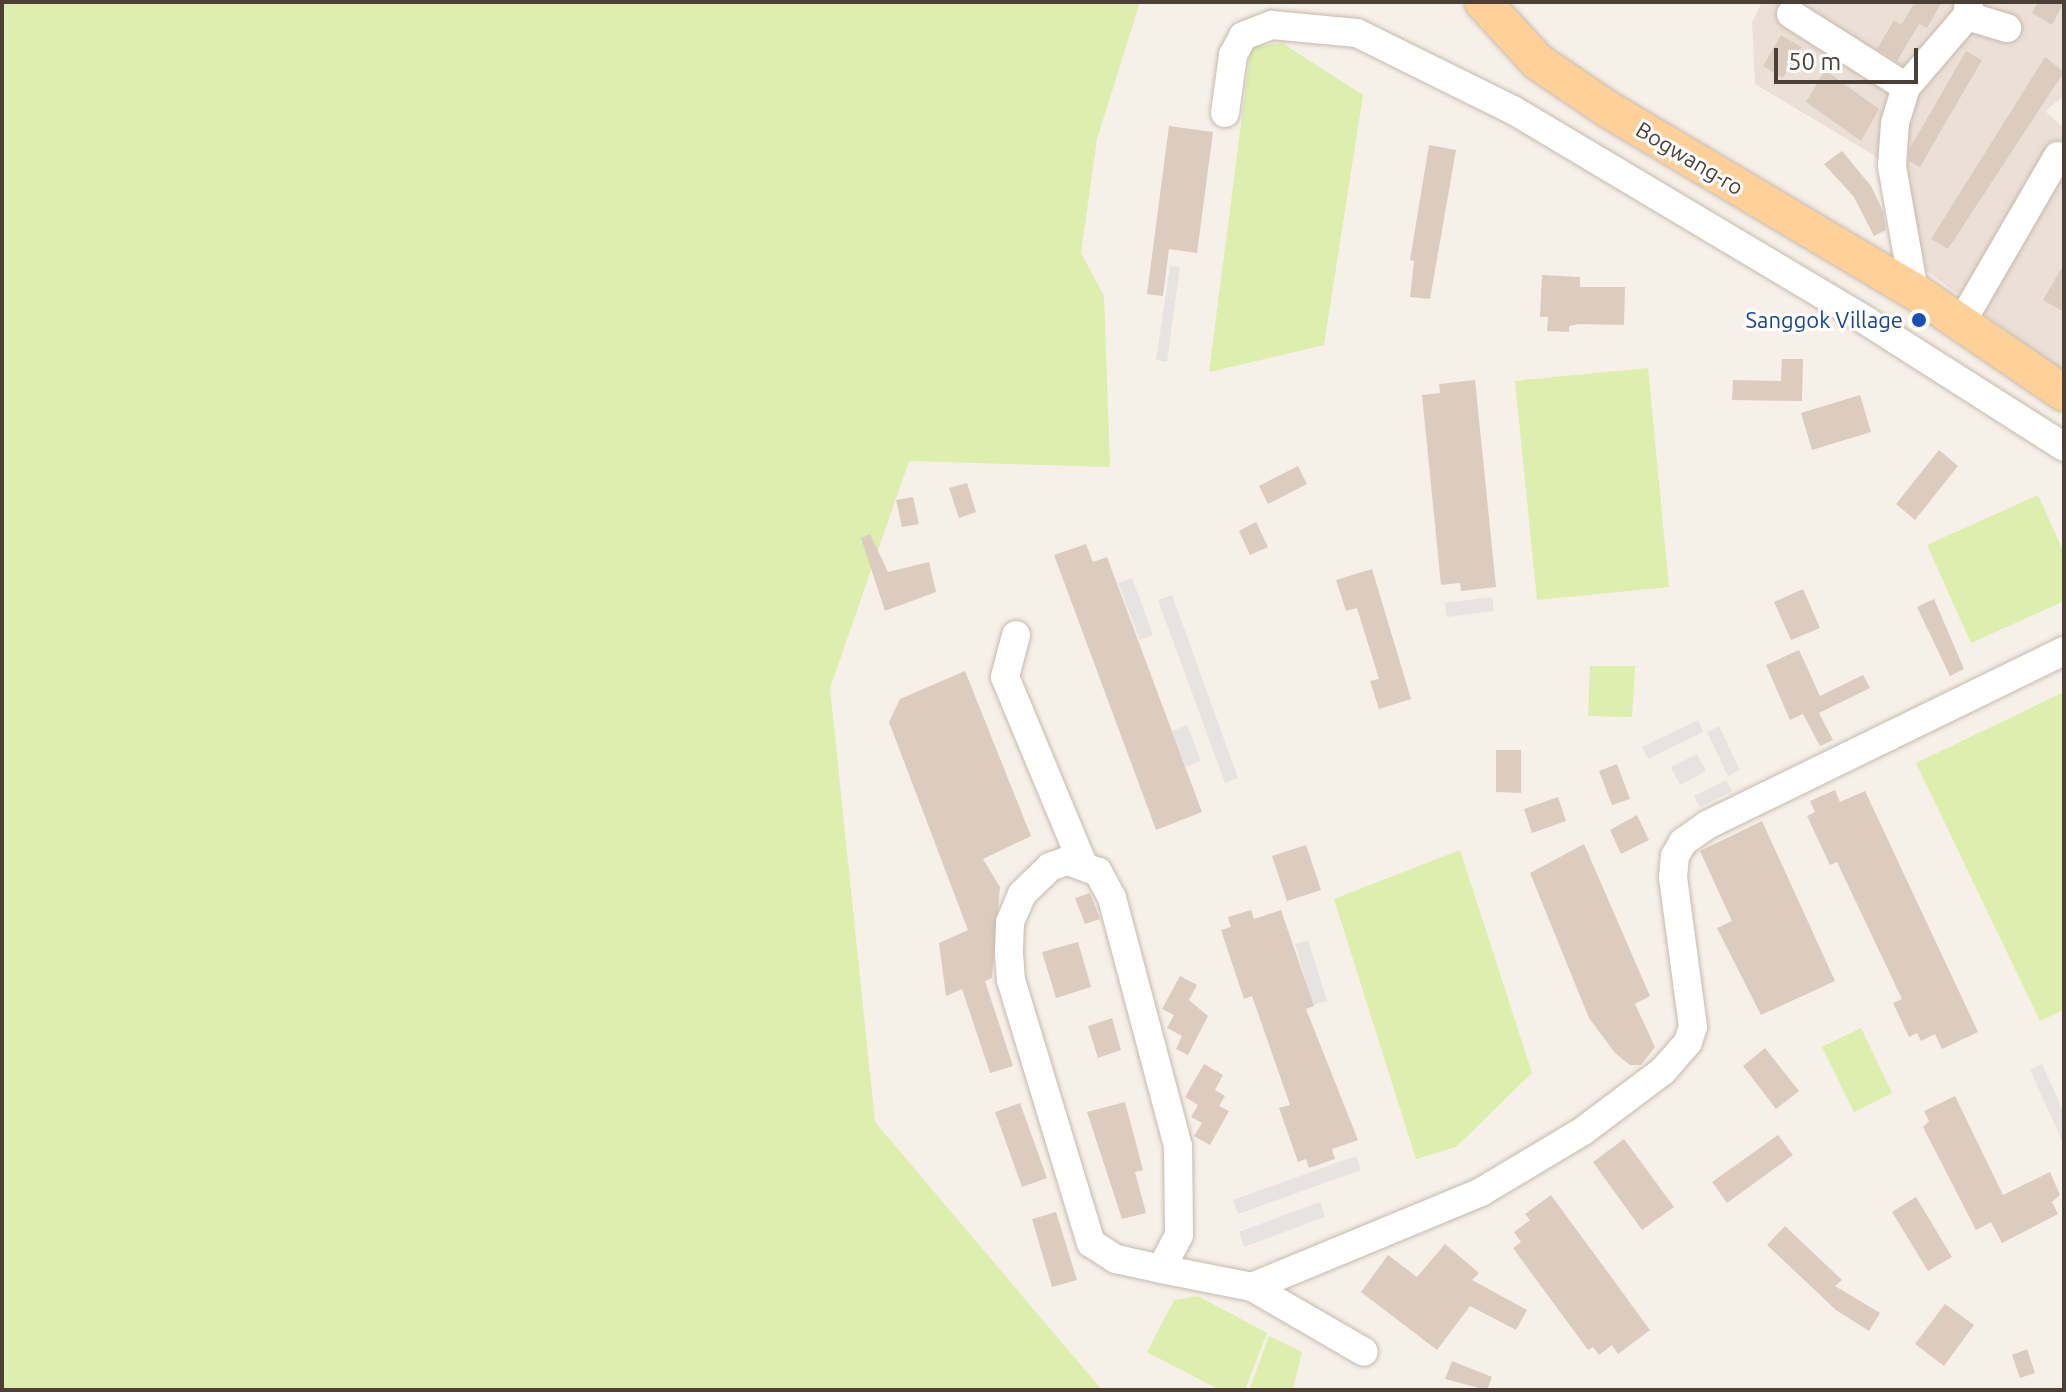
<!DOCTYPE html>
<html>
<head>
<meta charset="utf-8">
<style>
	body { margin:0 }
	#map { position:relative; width:2066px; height:1392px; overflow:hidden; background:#f6f0e8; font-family:Ubuntu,sans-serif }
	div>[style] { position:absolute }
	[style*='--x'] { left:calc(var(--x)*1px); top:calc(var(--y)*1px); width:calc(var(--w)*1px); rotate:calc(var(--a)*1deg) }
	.residential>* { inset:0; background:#ebe0d6 }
	.green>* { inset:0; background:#dcefad }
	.parking>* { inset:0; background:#e7e3e0 }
	.building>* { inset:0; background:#dcccbf }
	.roads { filter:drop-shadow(0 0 2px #c6b9ac) drop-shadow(0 0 2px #c6b9ac) }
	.minor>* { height:28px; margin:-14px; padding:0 14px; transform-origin:14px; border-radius:14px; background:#fff }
	.major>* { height:36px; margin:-18px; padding:0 18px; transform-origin:18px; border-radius:18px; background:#ffd198 }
	.dots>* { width:22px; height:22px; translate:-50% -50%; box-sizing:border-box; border:4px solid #fff; border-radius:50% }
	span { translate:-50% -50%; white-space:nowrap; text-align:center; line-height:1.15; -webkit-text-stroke:6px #fff; paint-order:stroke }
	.street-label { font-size:22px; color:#4b3f36 }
	.transit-label { font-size:22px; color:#164399 }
	.right { translate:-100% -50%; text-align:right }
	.frame { position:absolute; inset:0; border:4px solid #4b3f36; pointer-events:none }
	.scale { position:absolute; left:1774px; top:48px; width:144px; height:36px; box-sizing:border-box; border:4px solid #4b3f36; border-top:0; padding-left:10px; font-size:24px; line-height:28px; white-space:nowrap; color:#4b3f36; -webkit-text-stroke:6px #fff; paint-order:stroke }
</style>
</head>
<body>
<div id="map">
	<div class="residential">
		<div style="clip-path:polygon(1762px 2px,2064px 2px,2064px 96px,2045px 111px,2064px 128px,2064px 373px,1927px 271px,1892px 166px,1755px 84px,1752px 22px)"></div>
	</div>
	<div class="green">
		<div style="clip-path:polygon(2px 2px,1140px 2px,1097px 139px,1081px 253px,1104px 296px,1110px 467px,909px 461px,830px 688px,875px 1122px,1102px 1390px,2px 1390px)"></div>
		<div style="clip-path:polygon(1282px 43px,1363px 95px,1324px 345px,1209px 372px,1251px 47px)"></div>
		<div style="clip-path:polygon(1648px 368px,1669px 587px,1537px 600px,1515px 381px)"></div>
		<div style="clip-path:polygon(2038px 495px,2064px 553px,2064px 601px,1971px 643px,1927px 545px)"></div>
		<div style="clip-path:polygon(1590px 666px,1635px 666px,1632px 717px,1588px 716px)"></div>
		<div style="clip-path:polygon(2064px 692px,2064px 1010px,2040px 1021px,1916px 763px)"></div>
		<div style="clip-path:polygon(1460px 850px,1532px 1073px,1456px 1147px,1416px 1159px,1334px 899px)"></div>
		<div style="clip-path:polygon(1861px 1028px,1892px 1093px,1854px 1112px,1822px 1047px)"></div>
		<div style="clip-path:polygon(1198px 1296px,1267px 1333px,1245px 1390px,1220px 1390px,1147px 1352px,1174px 1300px)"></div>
		<div style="clip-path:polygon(1269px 1336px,1302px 1352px,1293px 1390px,1249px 1390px)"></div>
	</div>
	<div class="parking">
		<div style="clip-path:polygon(1170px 266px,1180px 267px,1167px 362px,1156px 360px)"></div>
		<div style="clip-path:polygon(1132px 578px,1153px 635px,1140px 640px,1118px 583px)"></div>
		<div style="clip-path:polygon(1172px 595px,1238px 778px,1225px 783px,1158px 600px)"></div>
		<div style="clip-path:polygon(1492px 597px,1494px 611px,1447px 617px,1445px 603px)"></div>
		<div style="clip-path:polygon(1698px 720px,1703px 732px,1648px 759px,1642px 747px)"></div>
		<div style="clip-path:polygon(1187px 725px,1201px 761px,1186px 767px,1172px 731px)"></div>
		<div style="clip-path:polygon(1719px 726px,1740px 770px,1728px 776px,1707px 732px)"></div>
		<div style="clip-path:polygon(1697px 754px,1706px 771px,1680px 785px,1671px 767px)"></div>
		<div style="clip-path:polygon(1726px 780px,1732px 791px,1700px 807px,1694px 796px)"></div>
		<div style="clip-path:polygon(1308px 940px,1327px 1001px,1313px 1005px,1295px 944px)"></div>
		<div style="clip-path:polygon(2042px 1064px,2064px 1113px,2064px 1145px,2030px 1070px)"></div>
		<div style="clip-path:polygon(1356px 1156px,1361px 1170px,1238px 1214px,1233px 1200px)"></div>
		<div style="clip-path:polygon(1320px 1202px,1325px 1217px,1244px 1247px,1239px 1232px)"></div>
	</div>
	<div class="building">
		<div style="clip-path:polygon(1915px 2px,1942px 2px,1927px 28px,1919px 24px,1897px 61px,1877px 49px,1894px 20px,1901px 25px)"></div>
		<div style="clip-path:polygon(2038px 2px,2064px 2px,2052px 25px,2032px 13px)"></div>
		<div style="clip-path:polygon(1781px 35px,1802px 47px,1783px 78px,1763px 66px)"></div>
		<div style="clip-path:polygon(1966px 51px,1982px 60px,1920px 167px,1909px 161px,1910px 148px)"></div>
		<div style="clip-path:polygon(2045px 57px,2064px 72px,1948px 249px,1931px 239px)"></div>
		<div style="clip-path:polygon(1825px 70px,1879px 109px,1861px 141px,1806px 102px)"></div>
		<div style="clip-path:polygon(1169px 126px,1213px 132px,1197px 253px,1169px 249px,1163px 296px,1147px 294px)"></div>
		<div style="clip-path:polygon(1429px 145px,1456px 150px,1430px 299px,1410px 297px,1414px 261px,1410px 260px)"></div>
		<div style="clip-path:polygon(1842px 151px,1871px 186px,1883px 211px,1886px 230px,1874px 236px,1854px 197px,1824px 164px)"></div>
		<div style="clip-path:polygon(2064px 264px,2064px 312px,2043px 300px)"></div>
		<div style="clip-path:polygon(1542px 275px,1580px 277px,1580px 287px,1625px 287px,1624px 325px,1578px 324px,1569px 326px,1569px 332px,1547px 331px,1548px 317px,1540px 317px)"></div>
		<div style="clip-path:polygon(1782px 359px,1803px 359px,1802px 401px,1732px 400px,1733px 380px,1781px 381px)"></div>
		<div style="clip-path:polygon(1475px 380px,1496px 587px,1461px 591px,1460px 583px,1441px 585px,1422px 395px,1440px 393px,1439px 384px)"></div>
		<div style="clip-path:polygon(1860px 395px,1871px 432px,1812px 450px,1801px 413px)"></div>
		<div style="clip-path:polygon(1939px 450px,1958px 466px,1915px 520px,1896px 504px)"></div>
		<div style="clip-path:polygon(1298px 466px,1307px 484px,1268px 504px,1259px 486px)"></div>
		<div style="clip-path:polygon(967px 483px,976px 512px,959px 518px,949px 488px)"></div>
		<div style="clip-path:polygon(913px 497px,919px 524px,902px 527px,896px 500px)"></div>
		<div style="clip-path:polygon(1256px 522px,1268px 547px,1250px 555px,1239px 531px)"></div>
		<div style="clip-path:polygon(870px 534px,888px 572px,929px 562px,936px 592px,885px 611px,861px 538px)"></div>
		<div style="clip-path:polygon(1086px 544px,1093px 562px,1107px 557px,1202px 812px,1156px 830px,1054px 555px)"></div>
		<div style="clip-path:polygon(1372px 569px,1411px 699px,1379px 709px,1370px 681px,1379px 679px,1357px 608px,1346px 611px,1336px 580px)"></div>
		<div style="clip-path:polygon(1803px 589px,1820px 628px,1791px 640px,1774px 602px)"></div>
		<div style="clip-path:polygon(1934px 599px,1964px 669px,1950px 676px,1917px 607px)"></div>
		<div style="clip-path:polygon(1799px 650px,1820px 696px,1863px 675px,1870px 688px,1819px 713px,1833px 740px,1820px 746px,1803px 714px,1790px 720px,1766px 665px)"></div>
		<div style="clip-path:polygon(965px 671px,1031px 836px,983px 859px,1000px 887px,992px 978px,985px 981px,1013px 1066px,990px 1073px,962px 989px,946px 996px,939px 943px,968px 930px,889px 722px,900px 699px)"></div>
		<div style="clip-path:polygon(1496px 750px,1521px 750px,1521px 793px,1496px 792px)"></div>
		<div style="clip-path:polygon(1617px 764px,1630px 799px,1612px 805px,1599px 771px)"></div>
		<div style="clip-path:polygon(1835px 790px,1840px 802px,1865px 791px,1978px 1032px,1942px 1049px,1935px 1034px,1921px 1041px,1917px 1033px,1909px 1037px,1893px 1003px,1902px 999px,1837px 862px,1830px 865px,1807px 816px,1815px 812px,1810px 801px)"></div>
		<div style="clip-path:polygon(1558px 797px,1566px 821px,1532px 833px,1524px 809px)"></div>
		<div style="clip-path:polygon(1637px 815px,1649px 840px,1621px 854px,1610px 830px)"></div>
		<div style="clip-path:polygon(1762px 821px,1835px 981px,1761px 1015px,1717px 928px,1732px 921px,1700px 851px)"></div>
		<div style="clip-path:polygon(1584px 844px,1650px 996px,1635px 1004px,1655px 1047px,1641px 1065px,1630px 1065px,1615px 1053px,1589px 1018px,1530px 873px)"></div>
		<div style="clip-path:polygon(1306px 845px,1321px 890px,1287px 901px,1272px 856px)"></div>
		<div style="clip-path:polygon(1090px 893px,1100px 919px,1085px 924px,1075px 898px)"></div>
		<div style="clip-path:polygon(1251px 910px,1254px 919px,1281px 910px,1314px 1006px,1306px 1009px,1358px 1140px,1332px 1149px,1335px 1159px,1309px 1168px,1306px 1159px,1298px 1162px,1279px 1108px,1290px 1105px,1252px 996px,1244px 999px,1221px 930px,1231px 927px,1228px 917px)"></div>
		<div style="clip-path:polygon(1078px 942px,1091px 987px,1056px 998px,1042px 952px)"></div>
		<div style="clip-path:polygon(1180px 976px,1197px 985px,1189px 1000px,1208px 1016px,1188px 1055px,1176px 1049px,1182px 1036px,1167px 1028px,1174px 1015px,1162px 1009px)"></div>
		<div style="clip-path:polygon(1112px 1018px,1121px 1050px,1098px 1058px,1088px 1026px)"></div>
		<div style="clip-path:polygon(1765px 1048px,1799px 1091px,1776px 1109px,1743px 1066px)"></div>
		<div style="clip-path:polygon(1204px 1064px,1223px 1075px,1215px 1090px,1225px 1096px,1219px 1106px,1229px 1111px,1210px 1145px,1194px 1136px,1202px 1123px,1191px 1117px,1198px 1105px,1185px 1097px)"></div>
		<div style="clip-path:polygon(1955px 1096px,2003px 1195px,2050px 1172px,2060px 1195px,2052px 1202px,2058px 1214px,2002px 1243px,1991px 1222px,1976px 1230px,1923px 1127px,1929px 1121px,1924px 1111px)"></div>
		<div style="clip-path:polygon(1125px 1102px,1143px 1170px,1135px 1172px,1146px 1213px,1122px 1219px,1087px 1112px)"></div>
		<div style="clip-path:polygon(1020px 1103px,1047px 1178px,1022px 1187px,995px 1112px)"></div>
		<div style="clip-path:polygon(1778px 1135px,1793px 1155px,1727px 1203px,1712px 1182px)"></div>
		<div style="clip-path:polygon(1624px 1139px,1674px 1207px,1642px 1230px,1593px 1162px)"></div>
		<div style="clip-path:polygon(1551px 1195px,1650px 1330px,1618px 1354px,1612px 1345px,1599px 1355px,1593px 1347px,1588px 1350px,1513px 1248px,1521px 1242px,1514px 1232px,1530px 1220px,1525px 1214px)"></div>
		<div style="clip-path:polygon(1916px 1197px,1952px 1257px,1928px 1271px,1892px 1212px)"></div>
		<div style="clip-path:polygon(1056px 1212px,1077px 1280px,1052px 1287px,1032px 1219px)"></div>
		<div style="clip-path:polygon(1785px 1226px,1842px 1280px,1835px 1286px,1880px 1313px,1869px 1331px,1836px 1310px,1767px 1245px)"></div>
		<div style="clip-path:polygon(1445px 1244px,1479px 1273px,1472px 1280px,1527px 1310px,1516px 1330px,1470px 1306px,1437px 1350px,1361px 1292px,1388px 1255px,1417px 1277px)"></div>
		<div style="clip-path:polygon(1945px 1304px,1974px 1325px,1944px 1366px,1915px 1344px)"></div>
		<div style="clip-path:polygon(2027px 1349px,2035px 1373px,2020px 1378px,2012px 1355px)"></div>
		<div style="clip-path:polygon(1452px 1361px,1492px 1377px,1487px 1390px,1445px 1379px)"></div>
	</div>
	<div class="roads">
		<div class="minor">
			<div style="--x:1791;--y:14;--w:136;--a:32.4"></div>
			<div style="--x:1967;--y:16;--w:42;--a:16.7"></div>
			<div style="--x:1225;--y:113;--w:59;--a:-82.1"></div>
			<div style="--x:1233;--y:55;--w:21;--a:-62"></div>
			<div style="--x:1243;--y:36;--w:31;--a:-21"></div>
			<div style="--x:1272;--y:25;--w:85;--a:5.4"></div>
			<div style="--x:1357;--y:33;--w:174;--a:26.3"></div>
			<div style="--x:1513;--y:110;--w:413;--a:30.8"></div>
			<div style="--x:1868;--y:322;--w:232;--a:32.5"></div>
			<div style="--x:1914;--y:291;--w:127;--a:-100"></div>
			<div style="--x:1892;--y:166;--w:43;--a:-86"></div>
			<div style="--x:1895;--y:123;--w:38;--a:-73"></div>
			<div style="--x:1906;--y:87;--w:94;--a:-49.3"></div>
			<div style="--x:1967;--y:16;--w:14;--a:-82"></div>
			<div style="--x:1961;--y:323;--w:193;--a:-59.9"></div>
			<div style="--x:1016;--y:635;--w:43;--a:104.7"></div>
			<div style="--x:1005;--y:677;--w:203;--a:67.4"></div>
			<div style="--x:1161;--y:1269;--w:38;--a:-62"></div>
			<div style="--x:1179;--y:1235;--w:89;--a:-90.6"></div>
			<div style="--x:1178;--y:1146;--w:257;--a:-104.9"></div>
			<div style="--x:1112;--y:898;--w:30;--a:-118"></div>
			<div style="--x:1098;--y:872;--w:33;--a:-160"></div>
			<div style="--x:1067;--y:861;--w:18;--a:161"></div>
			<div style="--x:1050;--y:867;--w:39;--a:136"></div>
			<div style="--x:1022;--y:894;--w:30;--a:113"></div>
			<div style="--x:1010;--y:922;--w:31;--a:92"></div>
			<div style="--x:1009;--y:953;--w:27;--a:86"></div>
			<div style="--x:1011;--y:980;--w:275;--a:73.1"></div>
			<div style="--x:1091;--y:1243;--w:30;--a:33"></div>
			<div style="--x:1116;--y:1259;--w:46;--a:12.5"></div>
			<div style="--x:1161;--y:1269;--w:93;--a:11.2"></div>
			<div style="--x:1252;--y:1287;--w:129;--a:30.1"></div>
			<div style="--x:1252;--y:1287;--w:248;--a:-22.5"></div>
			<div style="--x:1481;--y:1192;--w:119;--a:-30.9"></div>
			<div style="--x:1583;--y:1131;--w:100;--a:-36.9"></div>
			<div style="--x:1663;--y:1071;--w:38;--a:-49"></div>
			<div style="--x:1688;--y:1042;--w:16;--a:-72"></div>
			<div style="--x:1693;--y:1027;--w:150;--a:-97.6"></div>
			<div style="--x:1673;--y:878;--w:22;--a:-85"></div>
			<div style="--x:1675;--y:856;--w:16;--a:-60"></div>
			<div style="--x:1683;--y:842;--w:29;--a:-35"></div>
			<div style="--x:1707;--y:825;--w:397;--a:-26"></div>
		</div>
		<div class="major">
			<div style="--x:1483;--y:2;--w:81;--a:47.5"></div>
			<div style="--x:1538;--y:62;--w:86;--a:34.1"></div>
			<div style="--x:1609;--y:110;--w:355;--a:30.7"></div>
			<div style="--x:1914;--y:291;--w:181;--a:34.2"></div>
		</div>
	</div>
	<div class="dots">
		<div style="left:1919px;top:320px;background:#1a4fb4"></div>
	</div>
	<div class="street-label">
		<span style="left:1690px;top:158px;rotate:31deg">Bogwang-ro</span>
	</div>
	<div class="transit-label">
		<span class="right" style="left:1903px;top:320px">Sanggok Village</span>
	</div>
	<div class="frame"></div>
	<div class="scale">50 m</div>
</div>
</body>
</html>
